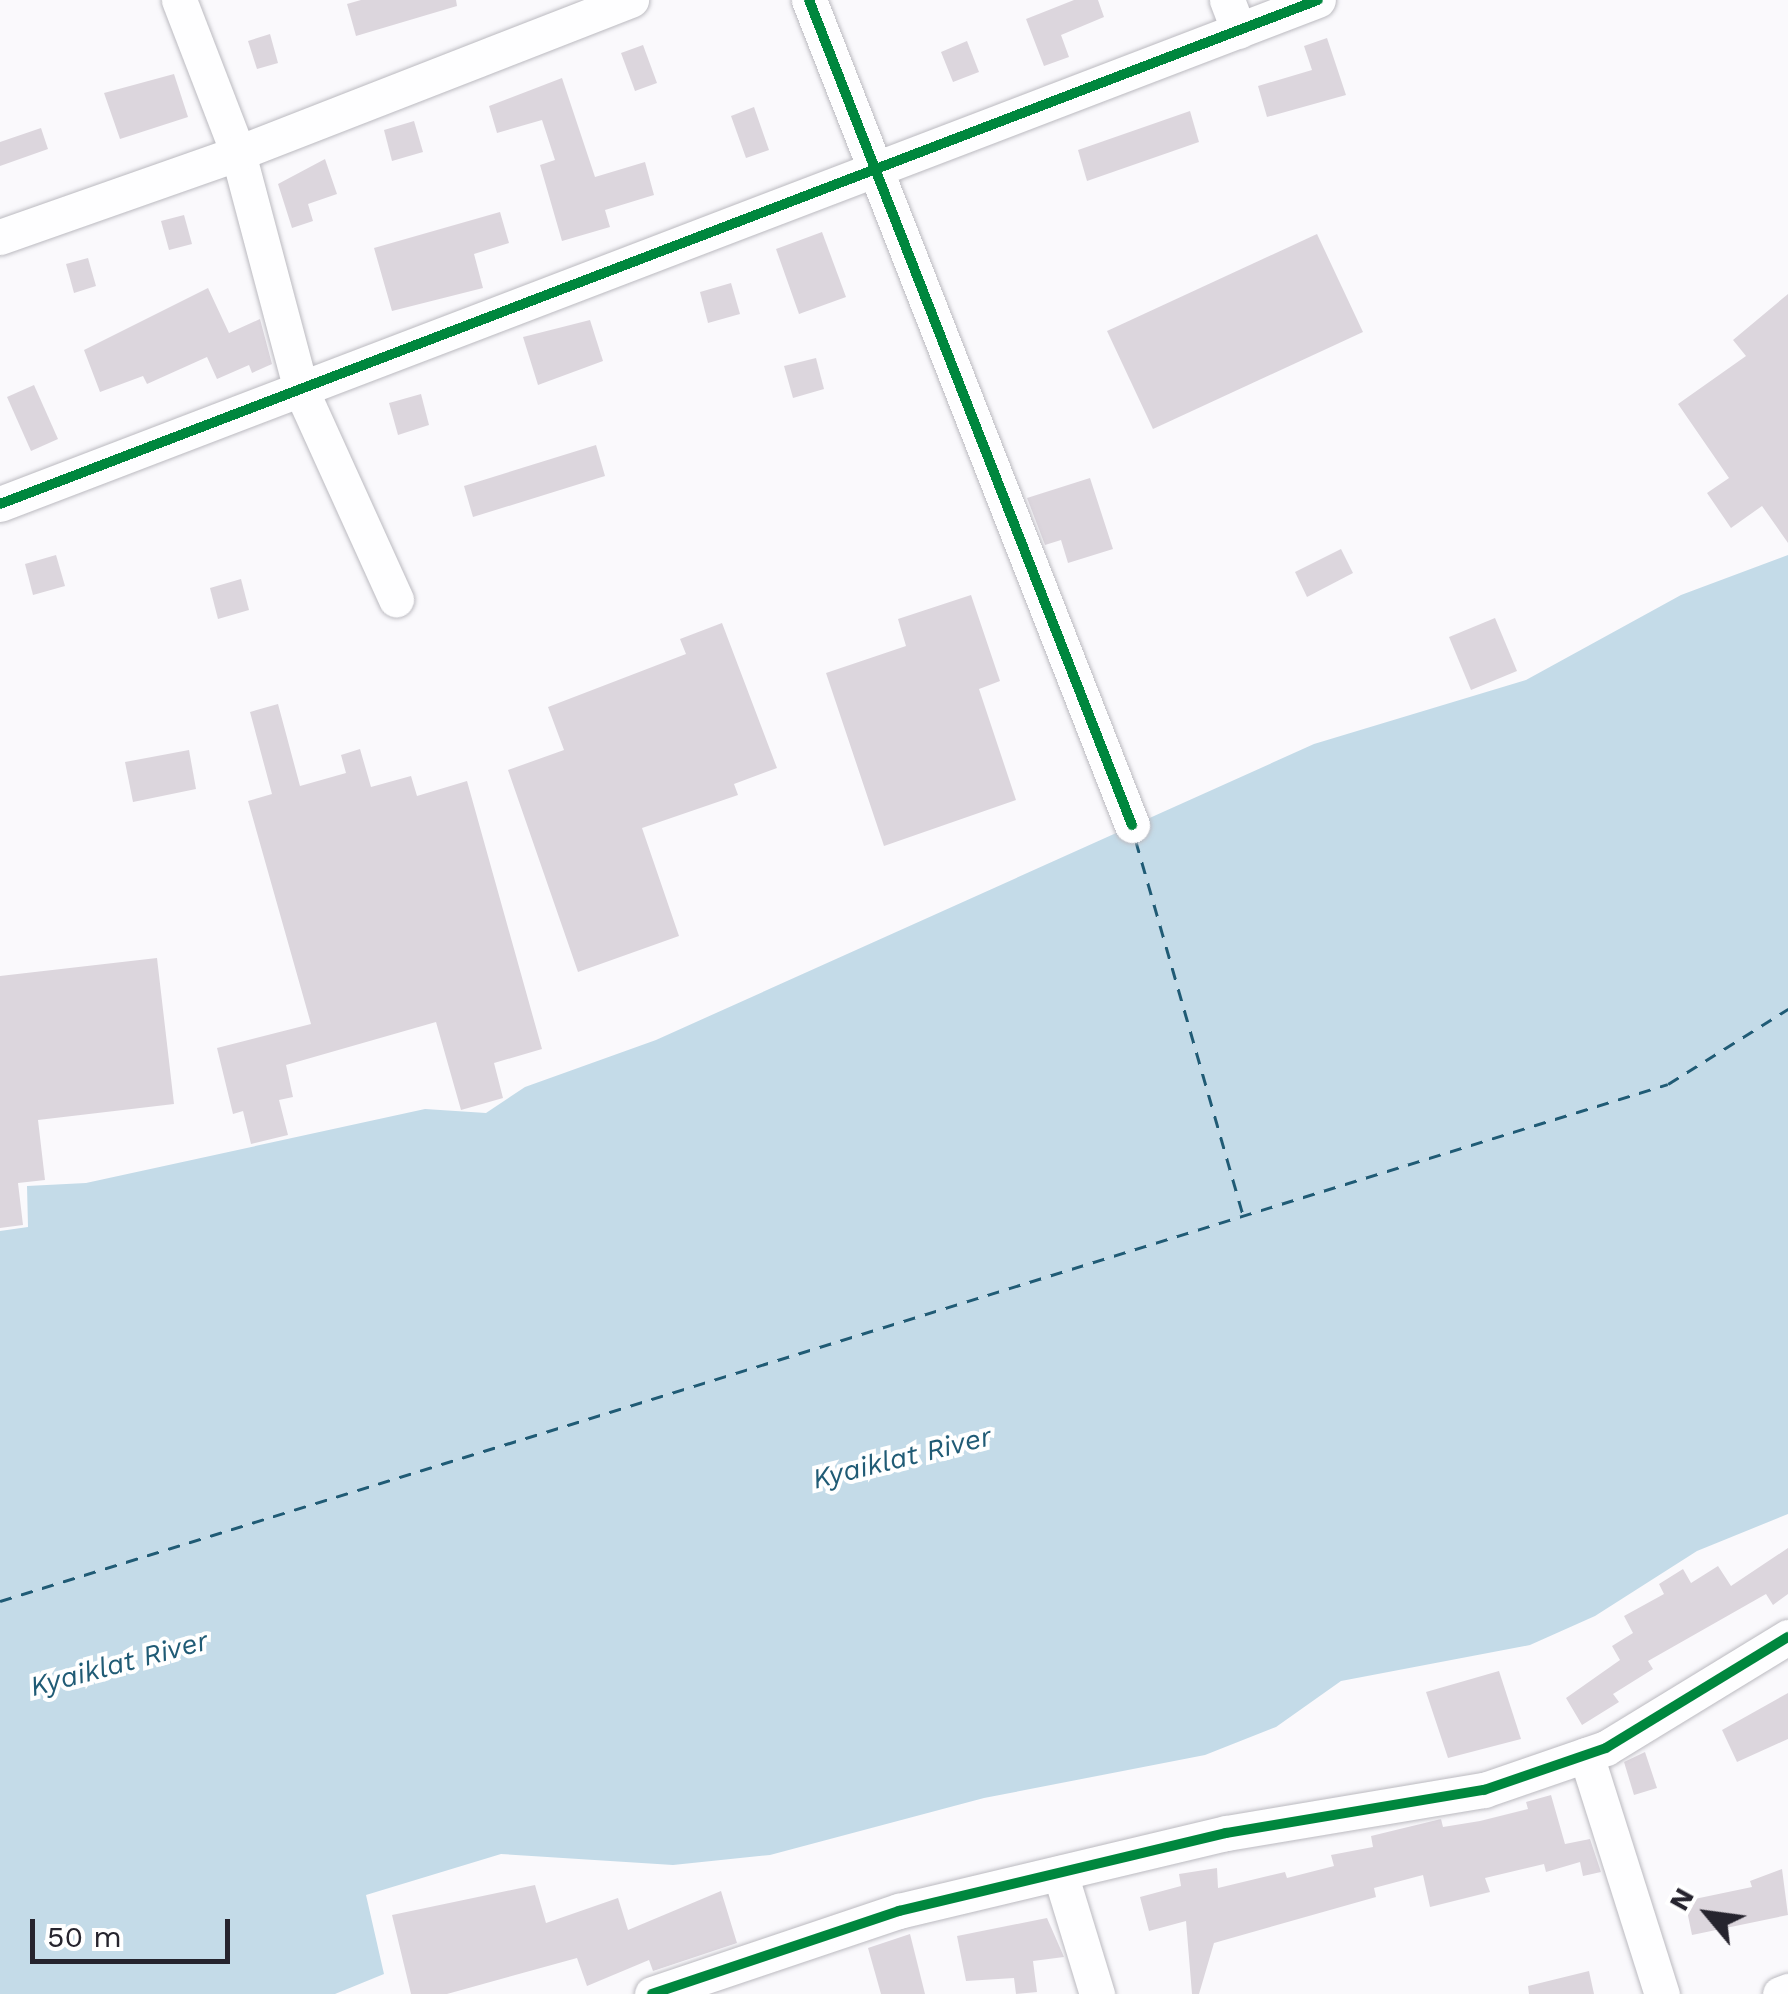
<!DOCTYPE html>
<html>
<head>
<meta charset="utf-8">
<style>
	body { margin:0 }
	#map { position:relative; width:1788px; height:1994px; overflow:hidden; background:#faf9fc; font-family:"Work Sans",sans-serif }
	div>[style] { position:absolute }
	[style*='--x'] { left:calc(var(--x)*1px); top:calc(var(--y)*1px); width:calc(var(--w)*1px); rotate:calc(var(--a)*1deg) }
	.water>* { inset:0; background:#c4dbe8 }
	.ferry>* { height:2.5px; margin-top:-1.25px; transform-origin:0; background:repeating-linear-gradient(90deg,#205b75 0 12px,transparent 0 22px) }
	.building>* { inset:0; background:#dcd6dd }
	.roads { filter:drop-shadow(0 0 2px #bbbac0) drop-shadow(0 0 2px #bbbac0) }
	.minor>* { height:35px; margin:-17.5px; padding:0 17.5px; transform-origin:17.5px; border-radius:17.5px; background:#fefeff }
	.cycleway>* { height:10px; margin:-5px; padding:0 5px; transform-origin:5px; border-radius:5px; background:#00873e }
	span { translate:-50% -50%; white-space:nowrap; text-align:center; line-height:1.15; -webkit-text-stroke:8px #fff; paint-order:stroke }
	.water-label { font-size:28px; color:#205b75; font-style:italic }
	.north { position:absolute; left:1658px; top:1864px; width:100px; height:100px; -webkit-text-stroke:8px #fff; paint-order:stroke; rotate:299deg; font-size:28px; font-weight:700; line-height:40px; text-align:center; color:#26242e }
	.north::after { content:''; display:block; margin:auto; width:35px; height:45px; background:#26242e; clip-path:polygon(50% 0,100% 100%,50% 72%,0 100%) }
	.scale { position:absolute; left:30px; top:1919px; width:200px; height:45px; box-sizing:border-box; border:5px solid #26242e; border-top:0; padding-left:12px; font-size:30px; line-height:35px; white-space:nowrap; color:#26242e; -webkit-text-stroke:8px #fff; paint-order:stroke }
</style>
</head>
<body>
<div id="map">
	<div class="water">
		<div style="clip-path:polygon(1788px 555px,1788px 1514px,1697px 1551px,1595px 1616px,1530px 1645px,1341px 1681px,1276px 1727px,1205px 1755px,984px 1798px,770px 1855px,673px 1865px,501px 1854px,366px 1895px,384px 1974px,335px 1994px,0 1994px,0 1231px,28px 1227px,27px 1186px,86px 1183px,425px 1109px,486px 1113px,525px 1087px,656px 1040px,1314px 744px,1526px 680px,1681px 595px)"></div>
	</div>
	<div class="ferry">
		<div style="--x:1136;--y:841;--w:387;--a:74"></div>
		<div style="--x:0;--y:1601;--w:1746;--a:-17.22"></div>
		<div style="--x:1668;--y:1084;--w:142;--a:-32"></div>
	</div>
	<div class="building">
		<div style="clip-path:polygon(361px 0,456px 0,457px 6px,356px 36px,347px 4px)"></div>
		<div style="clip-path:polygon(1074px 0,1098px 0,1104px 17px,1061px 35px,1069px 57px,1044px 66px,1026px 19px)"></div>
		<div style="clip-path:polygon(270px 34px,278px 63px,257px 69px,248px 41px)"></div>
		<div style="clip-path:polygon(1327px 38px,1346px 95px,1267px 117px,1258px 86px,1312px 70px,1304px 46px)"></div>
		<div style="clip-path:polygon(967px 41px,979px 72px,953px 82px,941px 52px)"></div>
		<div style="clip-path:polygon(643px 45px,657px 83px,635px 91px,621px 53px)"></div>
		<div style="clip-path:polygon(174px 74px,188px 117px,120px 139px,104px 93px)"></div>
		<div style="clip-path:polygon(562px 78px,595px 177px,645px 162px,654px 195px,605px 210px,610px 227px,562px 241px,540px 165px,555px 160px,542px 120px,497px 133px,489px 106px)"></div>
		<div style="clip-path:polygon(754px 107px,769px 150px,746px 158px,731px 116px)"></div>
		<div style="clip-path:polygon(1190px 111px,1199px 142px,1087px 181px,1078px 150px)"></div>
		<div style="clip-path:polygon(414px 121px,423px 152px,392px 161px,384px 130px)"></div>
		<div style="clip-path:polygon(41px 128px,48px 149px,0 166px,0 142px)"></div>
		<div style="clip-path:polygon(325px 159px,337px 194px,308px 204px,313px 221px,292px 228px,278px 184px)"></div>
		<div style="clip-path:polygon(500px 212px,509px 243px,474px 254px,483px 288px,392px 311px,374px 248px)"></div>
		<div style="clip-path:polygon(184px 215px,192px 244px,169px 250px,161px 221px)"></div>
		<div style="clip-path:polygon(822px 232px,846px 297px,799px 314px,776px 249px)"></div>
		<div style="clip-path:polygon(1317px 234px,1363px 332px,1153px 429px,1107px 331px)"></div>
		<div style="clip-path:polygon(88px 258px,96px 286px,74px 293px,66px 264px)"></div>
		<div style="clip-path:polygon(731px 283px,740px 314px,708px 323px,700px 292px)"></div>
		<div style="clip-path:polygon(208px 288px,229px 333px,260px 319px,272px 364px,252px 373px,249px 365px,217px 379px,207px 357px,147px 384px,143px 376px,100px 392px,84px 350px)"></div>
		<div style="clip-path:polygon(1788px 294px,1788px 543px,1762px 506px,1731px 528px,1707px 493px,1729px 478px,1678px 404px,1746px 356px,1733px 340px)"></div>
		<div style="clip-path:polygon(590px 320px,603px 361px,538px 385px,523px 337px)"></div>
		<div style="clip-path:polygon(816px 358px,824px 389px,793px 398px,784px 366px)"></div>
		<div style="clip-path:polygon(34px 385px,58px 439px,31px 451px,7px 397px)"></div>
		<div style="clip-path:polygon(421px 394px,429px 425px,398px 435px,389px 403px)"></div>
		<div style="clip-path:polygon(596px 445px,605px 476px,473px 517px,464px 486px)"></div>
		<div style="clip-path:polygon(1090px 478px,1113px 549px,1068px 563px,1061px 540px,1045px 545px,1027px 498px)"></div>
		<div style="clip-path:polygon(1341px 549px,1353px 573px,1307px 597px,1295px 572px)"></div>
		<div style="clip-path:polygon(56px 555px,65px 586px,33px 595px,25px 564px)"></div>
		<div style="clip-path:polygon(241px 579px,249px 610px,218px 619px,210px 588px)"></div>
		<div style="clip-path:polygon(971px 595px,1000px 681px,979px 689px,1016px 800px,884px 846px,826px 673px,906px 646px,898px 619px)"></div>
		<div style="clip-path:polygon(1495px 618px,1517px 671px,1471px 690px,1449px 637px)"></div>
		<div style="clip-path:polygon(722px 623px,777px 768px,734px 784px,738px 795px,642px 828px,679px 936px,578px 972px,508px 770px,564px 750px,548px 707px,686px 654px,680px 639px)"></div>
		<div style="clip-path:polygon(278px 704px,300px 786px,346px 773px,341px 755px,360px 749px,371px 787px,411px 776px,417px 796px,467px 781px,542px 1049px,494px 1063px,503px 1098px,461px 1110px,436px 1022px,286px 1065px,293px 1097px,279px 1100px,288px 1135px,251px 1144px,243px 1111px,233px 1114px,217px 1048px,311px 1024px,248px 801px,272px 794px,250px 712px)"></div>
		<div style="clip-path:polygon(189px 750px,196px 789px,133px 802px,125px 762px)"></div>
		<div style="clip-path:polygon(157px 958px,174px 1104px,38px 1120px,45px 1180px,18px 1183px,23px 1225px,0 1228px,0 976px)"></div>
		<div style="clip-path:polygon(1788px 1548px,1788px 1594px,1773px 1605px,1766px 1594px,1648px 1661px,1653px 1669px,1613px 1694px,1619px 1702px,1582px 1725px,1566px 1698px,1620px 1660px,1612px 1646px,1633px 1633px,1624px 1616px,1664px 1594px,1659px 1584px,1683px 1569px,1691px 1583px,1718px 1566px,1731px 1586px)"></div>
		<div style="clip-path:polygon(1499px 1671px,1521px 1739px,1448px 1758px,1426px 1692px)"></div>
		<div style="clip-path:polygon(1788px 1693px,1788px 1739px,1737px 1762px,1722px 1730px)"></div>
		<div style="clip-path:polygon(1645px 1752px,1657px 1788px,1634px 1795px,1624px 1762px)"></div>
		<div style="clip-path:polygon(1551px 1795px,1565px 1844px,1590px 1839px,1601px 1872px,1583px 1876px,1580px 1862px,1546px 1872px,1544px 1864px,1485px 1878px,1490px 1892px,1430px 1907px,1423px 1875px,1374px 1888px,1376px 1897px,1214px 1943px,1199px 1994px,1192px 1994px,1186px 1921px,1149px 1931px,1140px 1897px,1181px 1886px,1179px 1874px,1217px 1868px,1218px 1888px,1285px 1872px,1287px 1878px,1334px 1866px,1331px 1855px,1373px 1847px,1371px 1836px,1441px 1819px,1443px 1827px,1480px 1821px,1528px 1809px,1526px 1802px)"></div>
		<div style="clip-path:polygon(1782px 1869px,1788px 1915px,1692px 1935px,1685px 1901px,1752px 1887px,1750px 1881px)"></div>
		<div style="clip-path:polygon(535px 1885px,546px 1923px,618px 1898px,628px 1930px,721px 1891px,737px 1943px,653px 1971px,649px 1960px,587px 1986px,577px 1958px,447px 1994px,411px 1994px,392px 1915px)"></div>
		<div style="clip-path:polygon(1047px 1918px,1064px 1957px,1033px 1961px,1037px 1992px,1016px 1994px,1014px 1978px,966px 1981px,957px 1936px)"></div>
		<div style="clip-path:polygon(910px 1934px,925px 1994px,881px 1994px,868px 1948px)"></div>
		<div style="clip-path:polygon(1589px 1971px,1594px 1994px,1529px 1994px,1528px 1986px)"></div>
	</div>
	<div class="roads">
		<div class="minor">
			<div style="--x:179;--y:0;--w:164;--a:68.9"></div>
			<div style="--x:238;--y:153;--w:245;--a:75.1"></div>
			<div style="--x:301;--y:390;--w:230;--a:65.6"></div>
			<div style="--x:809;--y:0;--w:886;--a:68.62"></div>
			<div style="--x:1227;--y:0;--w:33;--a:69"></div>
			<div style="--x:0;--y:237;--w:252;--a:-19.4"></div>
			<div style="--x:238;--y:153;--w:422;--a:-21.3"></div>
			<div style="--x:0;--y:504;--w:1411;--a:-20.93"></div>
			<div style="--x:1586;--y:1755;--w:251;--a:72.4"></div>
			<div style="--x:1060;--y:1873;--w:127;--a:73"></div>
			<div style="--x:652;--y:1994;--w:261;--a:-18.6"></div>
			<div style="--x:899;--y:1911;--w:336;--a:-13.4"></div>
			<div style="--x:1226;--y:1833;--w:262;--a:-9.5"></div>
			<div style="--x:1484;--y:1790;--w:129;--a:-19"></div>
			<div style="--x:1606;--y:1748;--w:213;--a:-31.4"></div>
			<div style="--x:1780;--y:1994;--w:9;--a:-21"></div>
		</div>
	</div>
	<div class="cycleway">
		<div style="--x:809;--y:0;--w:886;--a:68.62"></div>
		<div style="--x:0;--y:504;--w:1411;--a:-20.93"></div>
		<div style="--x:652;--y:1994;--w:261;--a:-18.6"></div>
		<div style="--x:899;--y:1911;--w:336;--a:-13.4"></div>
		<div style="--x:1226;--y:1833;--w:262;--a:-9.5"></div>
		<div style="--x:1484;--y:1790;--w:129;--a:-19"></div>
		<div style="--x:1606;--y:1748;--w:213;--a:-31.4"></div>
	</div>
	<div class="water-label">
		<span style="left:902px;top:1458px;rotate:-14deg">Kyaiklat River</span>
		<span style="left:119px;top:1664px;rotate:-15deg">Kyaiklat River</span>
	</div>
	<div class="north">N</div>
	<div class="scale">50 m</div>
</div>
</body>
</html>
